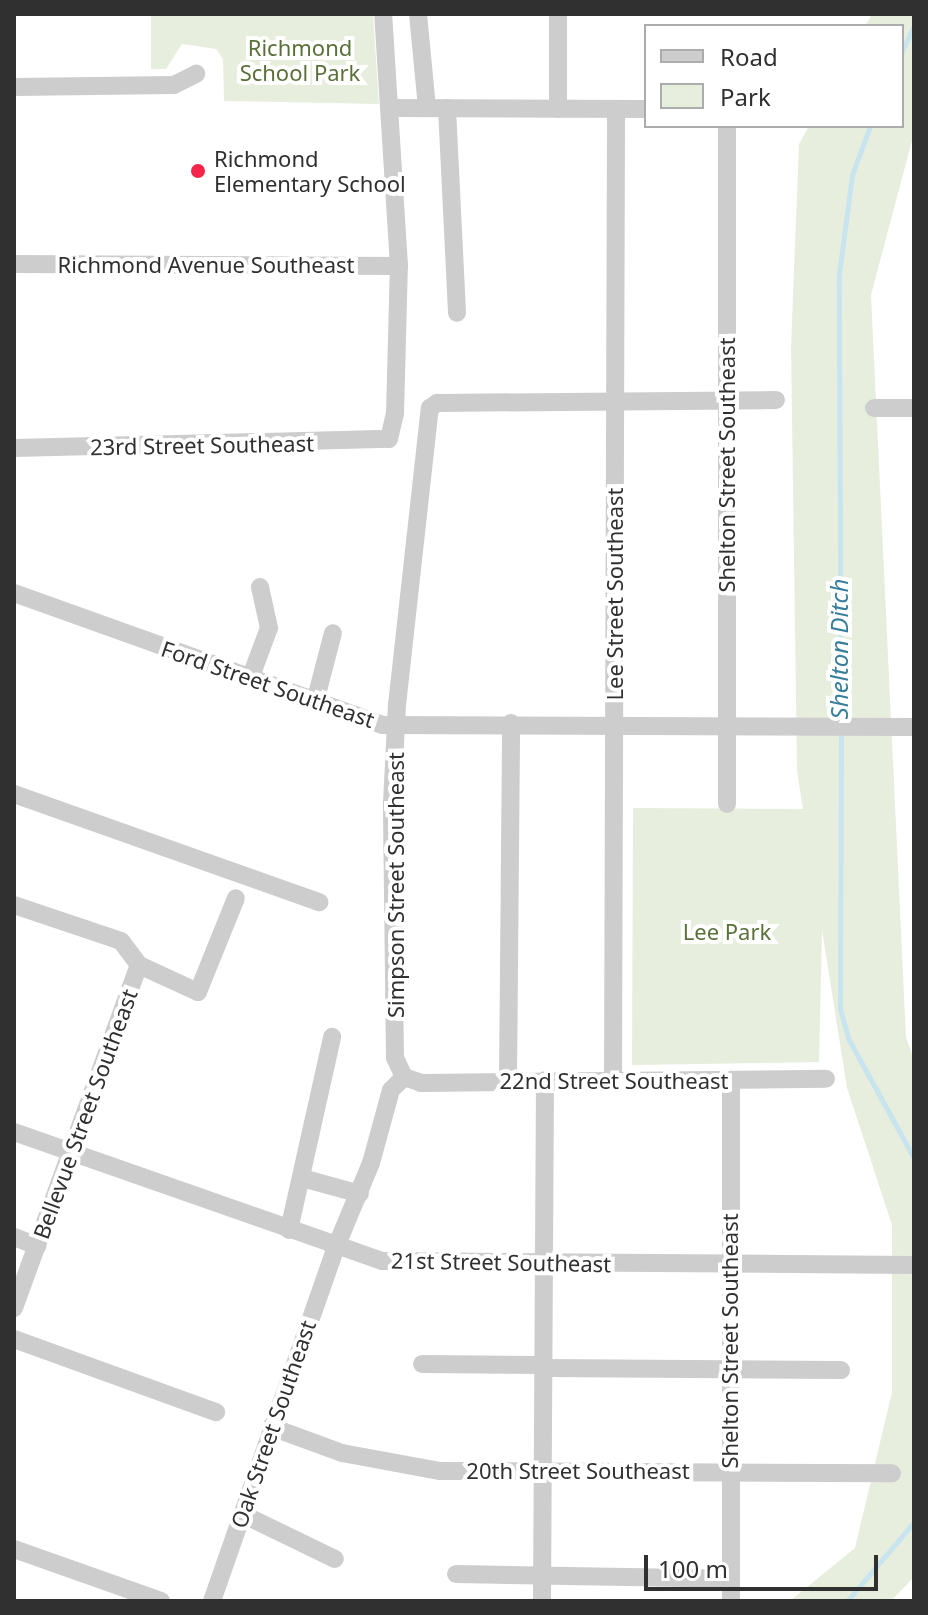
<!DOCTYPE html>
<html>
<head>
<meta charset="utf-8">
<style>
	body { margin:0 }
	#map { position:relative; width:928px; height:1615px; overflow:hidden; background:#fff; font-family:"Noto Sans",sans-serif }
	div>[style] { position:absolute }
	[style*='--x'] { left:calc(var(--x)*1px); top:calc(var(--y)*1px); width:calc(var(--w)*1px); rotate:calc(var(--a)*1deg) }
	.green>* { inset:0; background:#e8eedd }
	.stream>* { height:5px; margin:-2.5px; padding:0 2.5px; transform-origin:2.5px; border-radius:2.5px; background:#c8e4ef }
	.minor>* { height:18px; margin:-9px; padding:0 9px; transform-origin:9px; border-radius:9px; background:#cdcdcd }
	.dots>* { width:22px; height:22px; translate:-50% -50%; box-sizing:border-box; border:4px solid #fff; border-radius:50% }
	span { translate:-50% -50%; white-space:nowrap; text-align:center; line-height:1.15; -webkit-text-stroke:8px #fff; paint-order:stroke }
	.park-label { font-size:22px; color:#597039 }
	.poi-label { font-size:22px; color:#303030 }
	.left { translate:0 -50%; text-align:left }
	.street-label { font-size:22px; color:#303030 }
	.water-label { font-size:24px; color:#367e9a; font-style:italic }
	.frame { position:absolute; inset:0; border:16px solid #303030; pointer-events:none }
	.legend { position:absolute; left:644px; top:24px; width:260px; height:104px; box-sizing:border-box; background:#fff; border:2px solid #acacac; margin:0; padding:10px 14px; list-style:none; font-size:24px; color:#303030 }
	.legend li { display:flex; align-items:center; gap:16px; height:40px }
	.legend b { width:40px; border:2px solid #acacac }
	.scale { position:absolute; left:644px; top:1555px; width:234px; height:36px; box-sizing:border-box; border:4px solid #303030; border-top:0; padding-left:10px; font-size:24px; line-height:28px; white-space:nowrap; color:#303030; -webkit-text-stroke:6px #fff; paint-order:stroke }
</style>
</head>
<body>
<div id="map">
	<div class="green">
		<div style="clip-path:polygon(151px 14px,373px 14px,379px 104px,224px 101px,223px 59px,216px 49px,182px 44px,166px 69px,151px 69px)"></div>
		<div style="clip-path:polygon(872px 14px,914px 14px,914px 133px,871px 295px,906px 1037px,914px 1060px,914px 1577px,891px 1601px,790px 1601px,855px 1548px,892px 1392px,892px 1225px,847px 1088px,822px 930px,819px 1062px,632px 1065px,633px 808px,803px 809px,797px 771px,791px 346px,799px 144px,809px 126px,902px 126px,902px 26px,865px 26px)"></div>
	</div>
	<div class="stream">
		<div style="--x:902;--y:51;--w:29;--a:-65"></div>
		<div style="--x:841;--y:721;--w:447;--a:-90.3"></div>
		<div style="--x:839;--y:274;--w:100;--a:-82.5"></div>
		<div style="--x:852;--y:175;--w:52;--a:-69.8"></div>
		<div style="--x:841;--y:731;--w:278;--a:90.2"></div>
		<div style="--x:840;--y:1009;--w:32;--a:74"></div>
		<div style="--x:849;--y:1040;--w:135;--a:61.2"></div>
		<div style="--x:847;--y:1601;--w:104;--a:-49.7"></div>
	</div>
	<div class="minor">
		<div style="--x:418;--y:14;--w:94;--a:84.5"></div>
		<div style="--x:14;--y:87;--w:160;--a:-0.7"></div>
		<div style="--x:174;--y:85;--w:25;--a:-27"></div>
		<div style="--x:392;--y:108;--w:254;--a:0.2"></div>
		<div style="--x:447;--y:108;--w:205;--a:87.2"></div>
		<div style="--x:558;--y:109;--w:95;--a:-90"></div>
		<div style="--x:727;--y:126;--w:678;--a:90"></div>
		<div style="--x:14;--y:264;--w:385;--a:0.3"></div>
		<div style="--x:874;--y:408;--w:40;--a:0"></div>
		<div style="--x:14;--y:448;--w:375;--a:-1.4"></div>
		<div style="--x:389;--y:439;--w:26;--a:-77"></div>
		<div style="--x:395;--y:414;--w:148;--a:-88.5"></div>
		<div style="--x:399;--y:266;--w:253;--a:-93.6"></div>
		<div style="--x:14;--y:593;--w:391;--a:19.7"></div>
		<div style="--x:382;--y:725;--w:532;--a:0.22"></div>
		<div style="--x:250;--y:679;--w:54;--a:-69.6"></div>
		<div style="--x:269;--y:628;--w:42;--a:-102.4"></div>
		<div style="--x:315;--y:702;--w:71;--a:-75.4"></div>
		<div style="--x:14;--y:794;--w:324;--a:19.5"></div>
		<div style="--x:14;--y:905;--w:113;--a:18.6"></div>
		<div style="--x:121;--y:941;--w:30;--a:53"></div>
		<div style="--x:139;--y:965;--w:65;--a:24.6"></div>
		<div style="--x:198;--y:992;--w:101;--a:-68"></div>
		<div style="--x:404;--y:1077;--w:21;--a:-115"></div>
		<div style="--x:395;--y:1058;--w:255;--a:-90.7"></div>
		<div style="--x:392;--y:803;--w:98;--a:-87.1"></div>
		<div style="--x:397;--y:705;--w:299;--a:-83.7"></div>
		<div style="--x:430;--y:408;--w:9;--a:-36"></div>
		<div style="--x:437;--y:403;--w:339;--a:-0.5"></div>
		<div style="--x:404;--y:1077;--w:18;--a:19"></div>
		<div style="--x:421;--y:1083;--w:405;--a:-0.6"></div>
		<div style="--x:613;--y:1080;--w:971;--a:-89.82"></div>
		<div style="--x:508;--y:1081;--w:358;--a:-89.5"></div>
		<div style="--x:14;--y:1132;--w:390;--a:19.3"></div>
		<div style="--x:382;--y:1261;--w:532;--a:0.43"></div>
		<div style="--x:302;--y:1178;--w:60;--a:15.4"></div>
		<div style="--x:289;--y:1230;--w:198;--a:-77.4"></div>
		<div style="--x:14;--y:1237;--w:25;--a:21"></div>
		<div style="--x:14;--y:1308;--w:365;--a:-70"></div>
		<div style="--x:14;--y:1339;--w:215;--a:19.9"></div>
		<div style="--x:422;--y:1364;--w:121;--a:0.5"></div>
		<div style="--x:543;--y:1368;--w:298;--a:0.4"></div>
		<div style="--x:271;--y:1427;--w:76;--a:20.1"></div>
		<div style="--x:342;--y:1453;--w:100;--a:10.4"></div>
		<div style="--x:440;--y:1471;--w:452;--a:0.3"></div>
		<div style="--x:242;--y:1514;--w:103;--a:25.8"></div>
		<div style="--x:14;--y:1549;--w:156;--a:19.5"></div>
		<div style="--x:456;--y:1574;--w:275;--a:1"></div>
		<div style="--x:212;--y:1601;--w:375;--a:-70.7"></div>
		<div style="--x:336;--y:1247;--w:91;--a:-67.4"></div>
		<div style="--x:371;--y:1163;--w:76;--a:-74.7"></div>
		<div style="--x:391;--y:1090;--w:18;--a:-45"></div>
		<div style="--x:542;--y:1601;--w:521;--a:-89.67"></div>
		<div style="--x:731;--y:1601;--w:520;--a:-90"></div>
	</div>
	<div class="dots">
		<div style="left:198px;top:171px;background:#f5244b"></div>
	</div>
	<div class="park-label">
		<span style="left:300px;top:60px">Richmond<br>School Park</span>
		<span style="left:727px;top:932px">Lee Park</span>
	</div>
	<div class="poi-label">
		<span class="left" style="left:214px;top:171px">Richmond<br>Elementary School</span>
	</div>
	<div class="street-label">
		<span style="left:206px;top:265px">Richmond Avenue Southeast</span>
		<span style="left:202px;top:445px;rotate:-1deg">23rd Street Southeast</span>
		<span style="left:727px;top:465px;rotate:-90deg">Shelton Street Southeast</span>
		<span style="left:615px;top:594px;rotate:-90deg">Lee Street Southeast</span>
		<span style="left:268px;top:684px;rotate:19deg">Ford Street Southeast</span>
		<span style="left:396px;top:885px;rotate:-90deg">Simpson Street Southeast</span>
		<span style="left:614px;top:1081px">22nd Street Southeast</span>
		<span style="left:85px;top:1114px;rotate:-70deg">Bellevue Street Southeast</span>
		<span style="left:501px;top:1262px;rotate:1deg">21st Street Southeast</span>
		<span style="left:730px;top:1341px;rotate:-90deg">Shelton Street Southeast</span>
		<span style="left:273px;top:1424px;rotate:-71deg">Oak Street Southeast</span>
		<span style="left:578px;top:1471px">20th Street Southeast</span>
	</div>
	<div class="water-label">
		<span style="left:839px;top:649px;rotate:-90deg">Shelton Ditch</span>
	</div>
	<div class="frame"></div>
	<ul class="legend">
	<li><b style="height:10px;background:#cdcdcd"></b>Road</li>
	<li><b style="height:22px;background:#e8eedd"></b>Park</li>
	</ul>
	<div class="scale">100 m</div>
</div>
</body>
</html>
